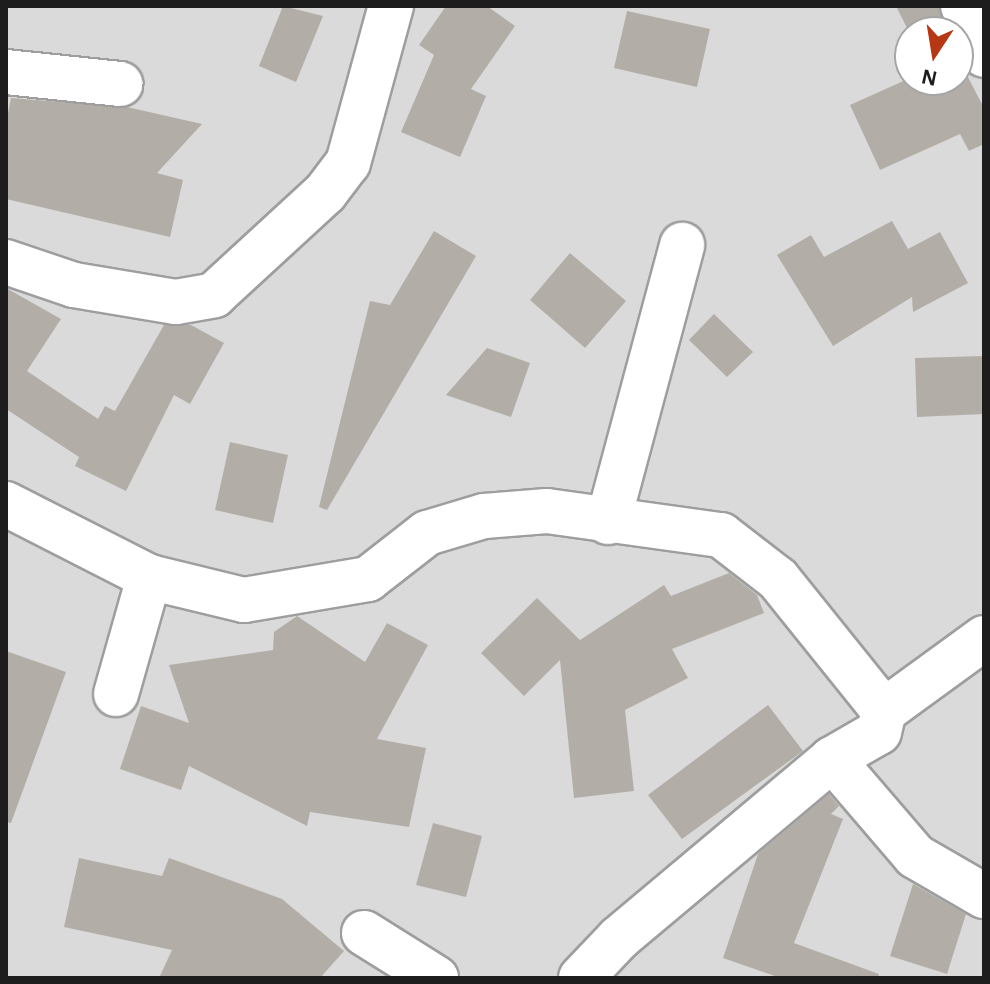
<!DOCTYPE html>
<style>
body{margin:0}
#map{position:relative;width:990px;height:984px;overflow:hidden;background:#edece4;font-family:"Alegreya Sans",sans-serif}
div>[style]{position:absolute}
.residential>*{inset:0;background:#dbdada}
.building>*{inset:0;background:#b2aea7}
.roads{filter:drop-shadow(2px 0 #9e9e9e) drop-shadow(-2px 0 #9e9e9e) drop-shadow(0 2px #9e9e9e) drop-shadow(0 -2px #9e9e9e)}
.minor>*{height:44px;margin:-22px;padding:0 22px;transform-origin:22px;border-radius:22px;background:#fff}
span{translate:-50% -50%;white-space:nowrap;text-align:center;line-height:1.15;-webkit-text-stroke:7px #fff;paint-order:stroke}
.frame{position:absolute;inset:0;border:8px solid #1d1d1d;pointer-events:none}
.north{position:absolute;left:894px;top:16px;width:80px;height:80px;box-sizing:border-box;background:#fff;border:2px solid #a5a5a5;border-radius:50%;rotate:192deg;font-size:22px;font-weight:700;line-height:32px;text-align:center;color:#1d1d1d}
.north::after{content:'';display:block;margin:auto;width:28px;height:36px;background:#b53714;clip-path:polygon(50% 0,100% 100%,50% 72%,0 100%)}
</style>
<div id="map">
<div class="residential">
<div style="clip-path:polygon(evenodd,6px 6px,984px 6px,984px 978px,6px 978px,6px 6px,910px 32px,958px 32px,958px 80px,910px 80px,910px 32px)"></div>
</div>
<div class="building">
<div style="clip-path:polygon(283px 6px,323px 16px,296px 82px,259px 66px)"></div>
<div style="clip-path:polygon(446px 6px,487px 6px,515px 26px,471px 89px,486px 96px,460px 157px,401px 132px,434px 55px,419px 45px)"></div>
<div style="clip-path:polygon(896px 6px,938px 6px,947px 32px,910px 34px)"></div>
<div style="clip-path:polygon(627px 11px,710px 29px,697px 87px,614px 68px)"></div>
<div style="clip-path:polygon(958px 58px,984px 108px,984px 144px,969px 151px,960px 134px,880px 170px,850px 105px,910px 78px,958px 80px)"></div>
<div style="clip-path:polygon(11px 98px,127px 107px,202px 124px,157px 173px,183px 180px,170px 237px,6px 199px,6px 123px)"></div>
<div style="clip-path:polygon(892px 221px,908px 249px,940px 232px,968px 283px,913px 312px,912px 297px,833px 346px,777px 255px,811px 235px,824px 257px)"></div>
<div style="clip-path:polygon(434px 231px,476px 256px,327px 510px,319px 507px,370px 301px,390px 305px)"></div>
<div style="clip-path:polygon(570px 253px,626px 301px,585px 348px,530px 300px)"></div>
<div style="clip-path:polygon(6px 288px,61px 319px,27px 371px,98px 419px,105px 406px,115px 411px,164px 325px,191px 325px,224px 343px,190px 404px,174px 395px,126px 491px,75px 466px,79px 457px,6px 409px)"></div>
<div style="clip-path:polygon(714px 314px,753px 352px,727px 377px,689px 340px)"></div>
<div style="clip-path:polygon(487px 348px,530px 363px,511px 417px,446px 395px)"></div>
<div style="clip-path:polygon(984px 356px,984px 414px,917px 417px,915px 358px)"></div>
<div style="clip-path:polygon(230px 442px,288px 455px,273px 523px,215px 510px)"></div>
<div style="clip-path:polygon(729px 573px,757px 595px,764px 613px,672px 649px,688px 678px,625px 710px,634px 791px,574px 798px,560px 660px,524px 696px,481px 653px,537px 598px,580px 640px,664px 585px,671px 596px)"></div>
<div style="clip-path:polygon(297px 616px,365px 662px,387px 623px,428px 645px,377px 739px,426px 748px,409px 827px,310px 812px,307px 826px,189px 766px,181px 790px,120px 769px,141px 706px,189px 723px,169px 665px,273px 650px,274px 632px)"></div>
<div style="clip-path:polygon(6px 651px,66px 672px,11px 823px,6px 822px)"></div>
<div style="clip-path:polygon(768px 705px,803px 751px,682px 839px,648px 795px)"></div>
<div style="clip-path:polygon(829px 794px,839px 806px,831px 814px,843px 819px,794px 943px,879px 974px,878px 978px,781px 978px,723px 958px,758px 854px)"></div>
<div style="clip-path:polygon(433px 823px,482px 836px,466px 897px,416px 885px)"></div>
<div style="clip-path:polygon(79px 858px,162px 876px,169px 858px,282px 899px,344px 951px,320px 978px,159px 978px,172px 950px,64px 927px)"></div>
<div style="clip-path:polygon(913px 884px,966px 914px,947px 974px,890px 956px)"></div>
</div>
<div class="roads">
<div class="minor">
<div style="left:963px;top:6px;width:53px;rotate:66.8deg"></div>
<div style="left:6px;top:72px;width:115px;rotate:6deg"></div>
<div style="left:6px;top:262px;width:72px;rotate:18.7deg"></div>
<div style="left:74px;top:285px;width:103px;rotate:9.5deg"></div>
<div style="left:176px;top:302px;width:39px;rotate:-10deg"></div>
<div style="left:214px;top:295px;width:151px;rotate:-42.6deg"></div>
<div style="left:325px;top:193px;width:38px;rotate:-53deg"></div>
<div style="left:348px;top:163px;width:163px;rotate:-74.7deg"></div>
<div style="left:6px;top:504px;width:161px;rotate:27deg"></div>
<div style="left:149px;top:577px;width:98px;rotate:13.6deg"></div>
<div style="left:244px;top:600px;width:126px;rotate:-9.6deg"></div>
<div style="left:368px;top:579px;width:75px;rotate:-37.9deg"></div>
<div style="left:427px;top:533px;width:59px;rotate:-16.6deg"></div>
<div style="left:484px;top:516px;width:63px;rotate:-4.5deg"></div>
<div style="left:547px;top:511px;width:176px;rotate:7.9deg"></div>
<div style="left:721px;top:535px;width:72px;rotate:37.7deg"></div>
<div style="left:778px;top:579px;width:169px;rotate:51.2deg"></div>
<div style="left:608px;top:522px;width:287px;rotate:-75deg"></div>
<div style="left:116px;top:694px;width:122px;rotate:-74.2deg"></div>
<div style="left:832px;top:759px;width:128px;rotate:49.4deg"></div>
<div style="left:915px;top:856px;width:80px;rotate:30.1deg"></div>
<div style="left:364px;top:933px;width:85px;rotate:32deg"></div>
<div style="left:581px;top:978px;width:55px;rotate:-46.5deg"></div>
<div style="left:619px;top:938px;width:278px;rotate:-40deg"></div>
<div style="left:832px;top:759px;width:54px;rotate:-29.9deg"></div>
<div style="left:879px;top:732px;width:22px;rotate:-77deg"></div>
<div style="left:884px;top:711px;width:124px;rotate:-36.1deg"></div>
</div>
</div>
<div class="frame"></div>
<div class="north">N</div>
</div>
